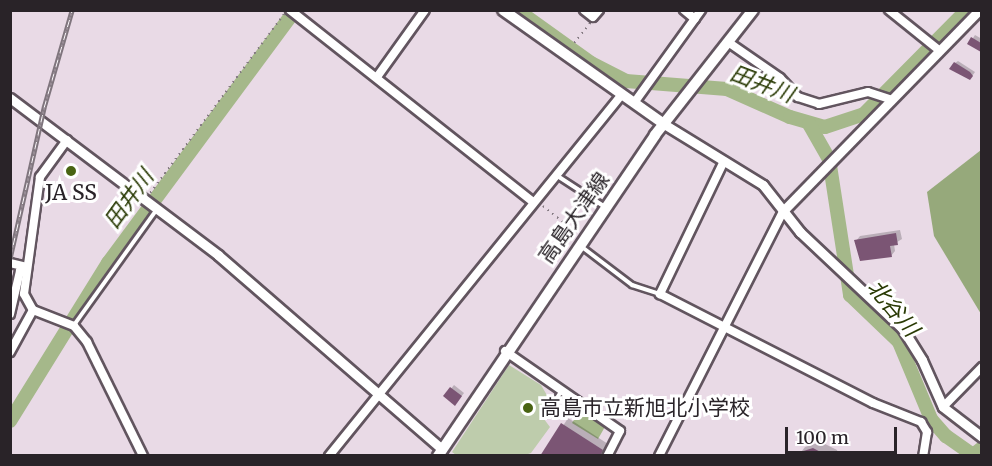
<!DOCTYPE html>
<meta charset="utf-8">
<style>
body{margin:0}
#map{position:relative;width:992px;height:466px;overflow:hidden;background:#e9dae6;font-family:Merriweather,"Noto Sans JP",serif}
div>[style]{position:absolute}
.green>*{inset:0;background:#beccac}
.forest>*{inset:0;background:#96a97b}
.water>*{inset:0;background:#a5b88a}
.shadow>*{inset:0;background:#0003}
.river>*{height:14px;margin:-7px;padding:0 7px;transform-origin:7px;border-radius:7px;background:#a5b88a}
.building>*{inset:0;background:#7b5574}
.path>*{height:1.5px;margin-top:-0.75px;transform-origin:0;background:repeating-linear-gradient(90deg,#837981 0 1.5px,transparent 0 6px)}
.roads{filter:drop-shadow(2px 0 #62555f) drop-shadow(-2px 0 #62555f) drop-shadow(0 2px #62555f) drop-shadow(0 -2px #62555f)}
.service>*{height:4px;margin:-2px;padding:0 2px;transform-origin:2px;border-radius:2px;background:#fff}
.minor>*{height:8px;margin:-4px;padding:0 4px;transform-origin:4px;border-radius:4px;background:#fff}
.tertiary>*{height:9px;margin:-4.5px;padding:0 4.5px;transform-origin:4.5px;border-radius:4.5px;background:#fff}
.secondary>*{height:10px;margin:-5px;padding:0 5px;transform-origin:5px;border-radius:5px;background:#fff}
.rail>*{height:4.5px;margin-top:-2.25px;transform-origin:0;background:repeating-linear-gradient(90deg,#fff 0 7px,#7f757d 0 14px);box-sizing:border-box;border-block:2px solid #7f757d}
.dots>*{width:16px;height:16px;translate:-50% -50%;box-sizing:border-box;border:3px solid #fff;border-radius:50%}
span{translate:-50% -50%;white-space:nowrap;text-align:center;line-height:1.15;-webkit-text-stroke:6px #fff;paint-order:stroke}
.poi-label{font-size:21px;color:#292328}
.left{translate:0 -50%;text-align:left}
.street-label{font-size:21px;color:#292328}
.water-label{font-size:22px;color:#293a04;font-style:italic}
.frame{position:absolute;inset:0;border:12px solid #292328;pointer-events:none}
.scale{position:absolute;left:785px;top:427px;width:112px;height:27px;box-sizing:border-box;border:3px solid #292328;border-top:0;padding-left:8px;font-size:18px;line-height:21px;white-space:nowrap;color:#292328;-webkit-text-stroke:4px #fff;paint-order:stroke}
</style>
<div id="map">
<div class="green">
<div style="clip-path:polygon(509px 365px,541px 385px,548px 397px,541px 415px,550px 427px,531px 453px,525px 455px,456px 455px,452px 452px)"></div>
</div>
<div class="forest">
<div style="clip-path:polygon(981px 150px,981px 314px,934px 236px,927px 192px)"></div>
</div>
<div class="water">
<div style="clip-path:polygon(581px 409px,606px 425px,598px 439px,572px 423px)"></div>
</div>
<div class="shadow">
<div style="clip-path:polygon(975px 35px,982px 39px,980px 50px,973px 38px)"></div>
<div style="clip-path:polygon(958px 61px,975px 72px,970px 79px,955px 63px)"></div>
<div style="clip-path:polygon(900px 230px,902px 239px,894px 244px,895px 251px,891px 256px,856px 241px,860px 236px)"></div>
<div style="clip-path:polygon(454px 385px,464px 393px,458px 401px,445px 396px)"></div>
<div style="clip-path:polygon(568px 418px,608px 444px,601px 456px,544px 456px)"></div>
<div style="clip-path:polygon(821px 442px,837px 450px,839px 456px,798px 456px,805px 447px)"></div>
</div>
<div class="river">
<div style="left:517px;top:10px;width:91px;rotate:35.6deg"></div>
<div style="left:591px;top:63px;width:39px;rotate:27deg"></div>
<div style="left:626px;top:81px;width:101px;rotate:4.5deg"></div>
<div style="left:727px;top:89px;width:69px;rotate:24deg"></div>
<div style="left:790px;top:117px;width:36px;rotate:16deg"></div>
<div style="left:825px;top:127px;width:41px;rotate:-18.4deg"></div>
<div style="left:864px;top:114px;width:146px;rotate:-45.3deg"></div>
<div style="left:809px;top:124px;width:40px;rotate:60.3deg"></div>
<div style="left:829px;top:159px;width:138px;rotate:81.2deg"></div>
<div style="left:850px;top:295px;width:68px;rotate:43.8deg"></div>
<div style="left:899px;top:342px;width:83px;rotate:67.4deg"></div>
<div style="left:931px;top:419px;width:23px;rotate:49deg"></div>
<div style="left:946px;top:436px;width:33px;rotate:35deg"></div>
<div style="left:973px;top:455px;width:11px;rotate:-38deg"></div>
<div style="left:10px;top:421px;width:186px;rotate:-58.2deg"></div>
<div style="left:108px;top:263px;width:315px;rotate:-53.5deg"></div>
</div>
<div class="building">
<div style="clip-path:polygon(971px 37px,981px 43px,981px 52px,967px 44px)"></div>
<div style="clip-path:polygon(954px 62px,970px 72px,973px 76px,970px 80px,949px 69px)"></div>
<div style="clip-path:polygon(896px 233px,898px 245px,890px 246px,892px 257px,860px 261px,854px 240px)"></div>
<div style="clip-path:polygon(450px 387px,462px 396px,455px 406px,443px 396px)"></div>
<div style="clip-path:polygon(561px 423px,603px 450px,600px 456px,540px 456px)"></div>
<div style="clip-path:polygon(813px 448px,828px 456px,794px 456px,794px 454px)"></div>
</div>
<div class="path">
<div style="left:574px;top:43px;width:26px;rotate:-51deg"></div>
<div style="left:150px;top:193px;width:224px;rotate:-53.2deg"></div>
<div style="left:543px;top:206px;width:43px;rotate:38.5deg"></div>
</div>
<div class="roads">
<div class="service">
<div style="left:556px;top:175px;width:59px;rotate:33.1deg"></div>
<div style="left:582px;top:247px;width:63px;rotate:37.2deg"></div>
<div style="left:632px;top:285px;width:28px;rotate:18deg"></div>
<div style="left:74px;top:325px;width:143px;rotate:-54.4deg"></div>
<div style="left:553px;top:404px;width:17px;rotate:-57deg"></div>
</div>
<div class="minor">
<div style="left:290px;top:10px;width:310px;rotate:38.3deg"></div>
<div style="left:584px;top:10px;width:11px;rotate:38deg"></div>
<div style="left:593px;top:17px;width:9px;rotate:-49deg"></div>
<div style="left:684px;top:10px;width:14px;rotate:39deg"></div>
<div style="left:889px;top:10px;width:64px;rotate:38.7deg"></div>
<div style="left:728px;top:42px;width:63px;rotate:34.7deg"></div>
<div style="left:780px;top:78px;width:26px;rotate:47deg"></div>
<div style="left:798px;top:97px;width:22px;rotate:18deg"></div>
<div style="left:819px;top:104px;width:50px;rotate:-13.8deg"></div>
<div style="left:868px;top:92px;width:25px;rotate:18deg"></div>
<div style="left:377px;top:77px;width:82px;rotate:-54.4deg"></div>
<div style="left:634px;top:103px;width:115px;rotate:-54.2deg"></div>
<div style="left:67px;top:140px;width:46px;rotate:126.1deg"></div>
<div style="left:40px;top:177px;width:118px;rotate:97.8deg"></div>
<div style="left:24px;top:294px;width:18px;rotate:61deg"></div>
<div style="left:33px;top:310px;width:44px;rotate:21.3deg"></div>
<div style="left:74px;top:326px;width:21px;rotate:51deg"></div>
<div style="left:87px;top:342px;width:127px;rotate:63.8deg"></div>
<div style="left:724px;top:161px;width:148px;rotate:115.7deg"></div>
<div style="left:660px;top:294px;width:239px;rotate:27.1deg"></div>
<div style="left:873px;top:403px;width:52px;rotate:21.6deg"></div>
<div style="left:921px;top:422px;width:12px;rotate:59deg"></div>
<div style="left:927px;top:432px;width:24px;rotate:99deg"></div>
<div style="left:10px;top:263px;width:17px;rotate:13deg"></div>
<div style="left:10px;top:314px;width:44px;rotate:-76.9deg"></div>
<div style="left:20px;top:271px;width:8px;rotate:-30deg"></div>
<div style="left:505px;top:351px;width:140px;rotate:34.8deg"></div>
<div style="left:620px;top:431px;width:28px;rotate:117deg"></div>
<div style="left:10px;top:352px;width:48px;rotate:-61.3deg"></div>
<div style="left:943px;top:407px;width:56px;rotate:-45.7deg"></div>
<div style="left:329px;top:456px;width:464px;rotate:-51deg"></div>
<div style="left:659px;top:456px;width:276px;rotate:-63.1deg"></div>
</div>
<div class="tertiary">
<div style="left:10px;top:98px;width:261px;rotate:37deg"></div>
<div style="left:218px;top:255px;width:296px;rotate:40.9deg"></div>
<div style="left:664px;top:124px;width:116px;rotate:31.6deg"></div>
<div style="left:763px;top:185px;width:60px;rotate:51.8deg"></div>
<div style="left:800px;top:232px;width:140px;rotate:43.3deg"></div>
<div style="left:902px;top:328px;width:38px;rotate:58deg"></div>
<div style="left:922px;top:360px;width:51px;rotate:65.9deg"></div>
<div style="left:943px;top:407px;width:49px;rotate:37.6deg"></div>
<div style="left:784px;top:210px;width:279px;rotate:-45.7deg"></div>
</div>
<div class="secondary">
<div style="left:503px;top:10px;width:197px;rotate:35.3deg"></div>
<div style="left:438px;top:456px;width:387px;rotate:-55.9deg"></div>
<div style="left:655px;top:135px;width:159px;rotate:-51.9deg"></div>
</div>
</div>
<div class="rail">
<div style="left:10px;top:258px;width:155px;rotate:-77.3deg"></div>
<div style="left:44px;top:107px;width:101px;rotate:-73.9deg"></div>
</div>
<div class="dots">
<div style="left:71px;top:171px;background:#496312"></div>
<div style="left:528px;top:408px;background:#496312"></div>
</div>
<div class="poi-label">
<span style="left:71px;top:193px">JA SS</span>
<span class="left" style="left:540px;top:408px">高島市立新旭北小学校</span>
</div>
<div class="street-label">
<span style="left:574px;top:218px;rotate:-55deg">高島大津線</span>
</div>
<div class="water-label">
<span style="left:762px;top:84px;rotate:21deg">田井川</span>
<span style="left:129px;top:199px;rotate:-54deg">田井川</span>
<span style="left:893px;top:308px;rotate:50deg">北谷川</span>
</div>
<div class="frame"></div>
<div class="scale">100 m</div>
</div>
